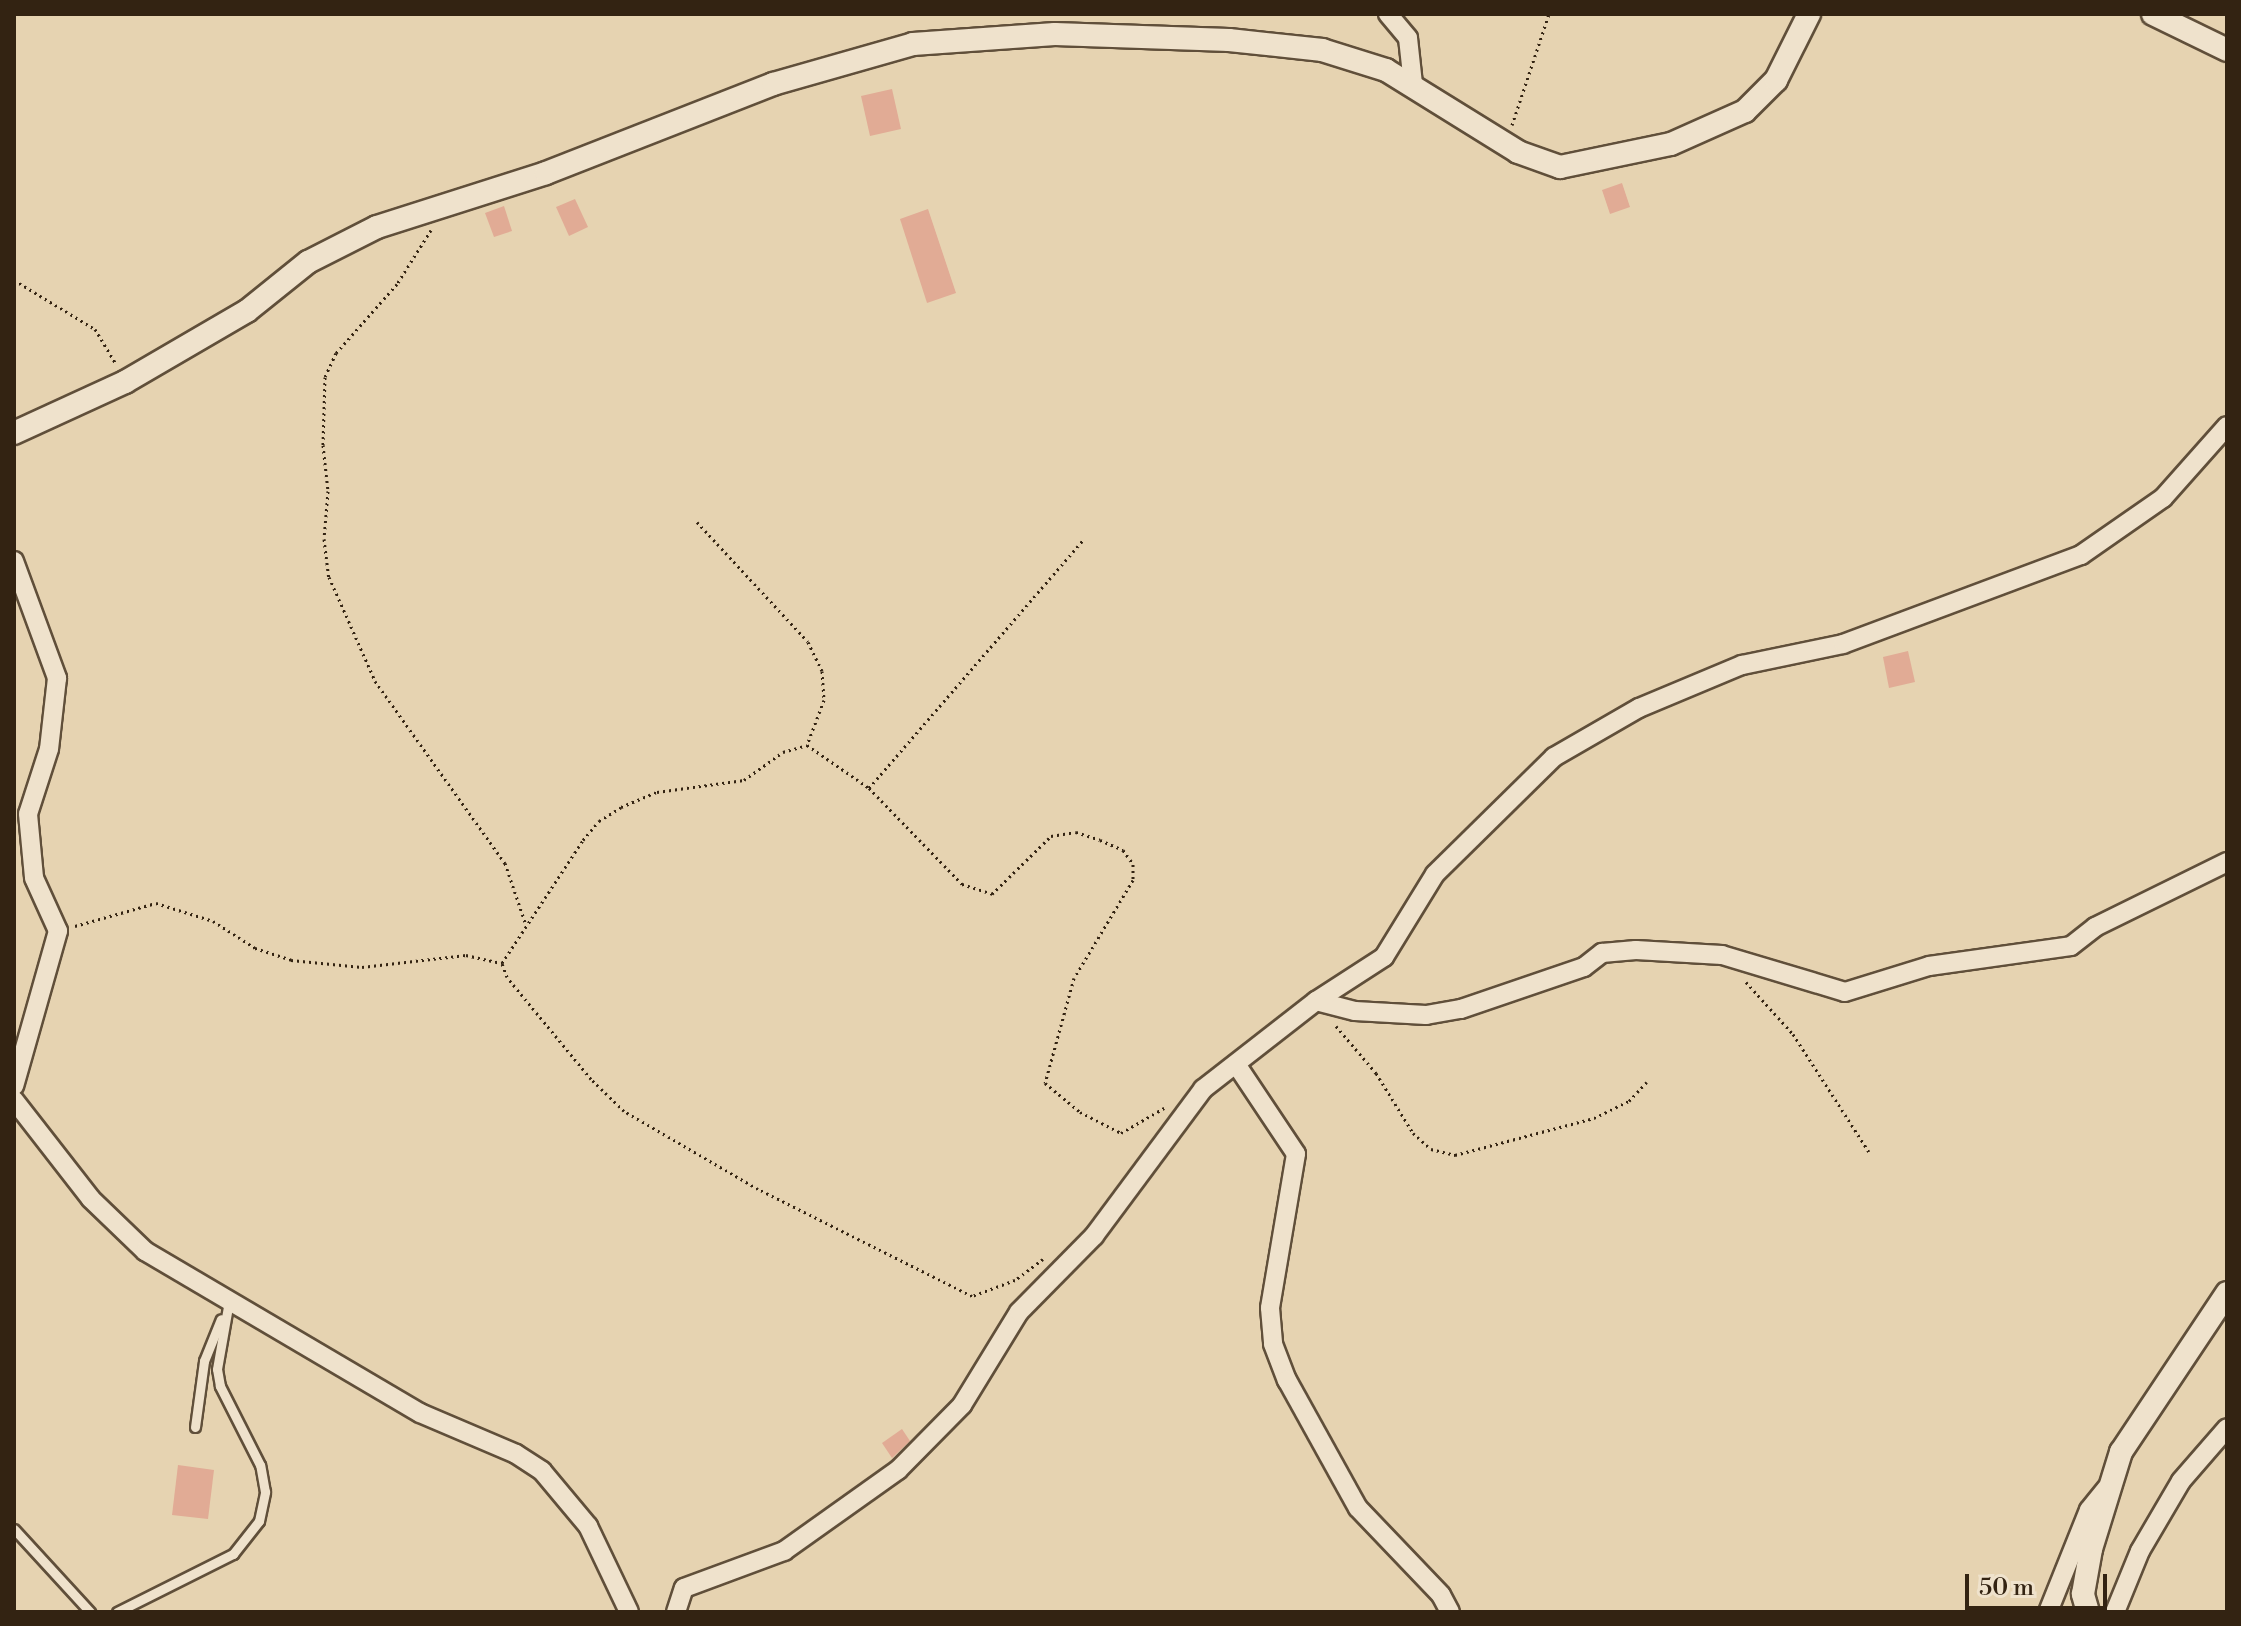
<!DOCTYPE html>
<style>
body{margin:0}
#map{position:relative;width:2241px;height:1626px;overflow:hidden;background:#e6d3b1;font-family:"Libre Bodoni",serif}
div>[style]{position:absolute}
.building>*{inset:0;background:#e1ab95}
.path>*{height:3px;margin-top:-1.5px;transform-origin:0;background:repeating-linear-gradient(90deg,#332312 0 2px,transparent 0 6px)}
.roads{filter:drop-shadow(2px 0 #604f3a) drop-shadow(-2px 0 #604f3a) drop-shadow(0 2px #604f3a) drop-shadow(0 -2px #604f3a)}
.service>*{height:9px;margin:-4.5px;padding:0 4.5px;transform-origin:4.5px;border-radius:4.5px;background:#efe2cc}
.minor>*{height:18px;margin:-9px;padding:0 9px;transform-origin:9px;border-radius:9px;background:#efe2cc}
.tertiary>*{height:22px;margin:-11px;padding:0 11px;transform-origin:11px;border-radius:11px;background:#efe2cc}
span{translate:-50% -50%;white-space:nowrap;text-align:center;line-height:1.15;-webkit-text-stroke:7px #efe2cc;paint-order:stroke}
.frame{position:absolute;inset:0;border:16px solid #332312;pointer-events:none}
.scale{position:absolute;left:1965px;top:1574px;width:142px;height:36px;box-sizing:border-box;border:4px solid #332312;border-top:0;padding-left:10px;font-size:24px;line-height:28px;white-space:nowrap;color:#332312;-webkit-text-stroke:6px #efe2cc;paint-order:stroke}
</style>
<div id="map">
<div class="building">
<div style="clip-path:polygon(892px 89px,901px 129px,870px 136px,861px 96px)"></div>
<div style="clip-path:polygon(1622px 183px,1630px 207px,1610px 214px,1602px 190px)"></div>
<div style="clip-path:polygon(575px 199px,588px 227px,569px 236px,556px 207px)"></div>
<div style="clip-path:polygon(504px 206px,512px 231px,494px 237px,485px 213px)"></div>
<div style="clip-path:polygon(928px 209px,956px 293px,927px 303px,900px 219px)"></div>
<div style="clip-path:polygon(1908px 651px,1915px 682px,1889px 688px,1883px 657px)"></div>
<div style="clip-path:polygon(902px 1429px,910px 1441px,892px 1458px,882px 1443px)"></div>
<div style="clip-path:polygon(178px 1465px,214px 1470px,208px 1519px,172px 1515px)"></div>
</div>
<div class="path">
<div style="left:1512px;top:125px;width:117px;rotate:-71.6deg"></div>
<div style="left:431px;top:230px;width:64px;rotate:122.2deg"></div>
<div style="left:397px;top:284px;width:92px;rotate:131.5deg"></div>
<div style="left:336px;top:353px;width:26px;rotate:115deg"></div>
<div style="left:325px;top:377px;width:68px;rotate:91.7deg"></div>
<div style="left:323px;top:445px;width:46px;rotate:83.8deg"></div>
<div style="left:328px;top:491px;width:48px;rotate:94.8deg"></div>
<div style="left:324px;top:539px;width:38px;rotate:83deg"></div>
<div style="left:329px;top:577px;width:114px;rotate:66.1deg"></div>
<div style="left:375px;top:681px;width:224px;rotate:54.5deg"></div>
<div style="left:505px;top:863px;width:62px;rotate:71.3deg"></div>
<div style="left:14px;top:280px;width:95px;rotate:31.2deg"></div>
<div style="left:95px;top:329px;width:41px;rotate:59deg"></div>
<div style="left:697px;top:522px;width:163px;rotate:47.2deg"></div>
<div style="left:808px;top:642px;width:32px;rotate:64deg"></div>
<div style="left:822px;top:671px;width:29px;rotate:86deg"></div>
<div style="left:824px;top:700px;width:48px;rotate:110.7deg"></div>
<div style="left:869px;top:788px;width:329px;rotate:-49.2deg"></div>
<div style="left:75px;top:926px;width:84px;rotate:-15.9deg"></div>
<div style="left:156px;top:903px;width:60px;rotate:17.5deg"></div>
<div style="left:213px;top:921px;width:50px;rotate:32.7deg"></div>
<div style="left:255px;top:948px;width:38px;rotate:18deg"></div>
<div style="left:291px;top:960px;width:71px;rotate:5.6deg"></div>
<div style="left:362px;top:967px;width:105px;rotate:-6.6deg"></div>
<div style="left:466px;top:955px;width:37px;rotate:13deg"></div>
<div style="left:1746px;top:982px;width:70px;rotate:47.9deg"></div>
<div style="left:1793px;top:1034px;width:140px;rotate:57.2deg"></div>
<div style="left:1336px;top:1026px;width:62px;rotate:49.6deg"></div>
<div style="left:1376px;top:1073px;width:70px;rotate:58.3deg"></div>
<div style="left:1413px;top:1133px;width:24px;rotate:42deg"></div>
<div style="left:1431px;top:1149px;width:25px;rotate:14deg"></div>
<div style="left:1455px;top:1155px;width:144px;rotate:-14.9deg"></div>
<div style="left:1594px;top:1118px;width:39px;rotate:-26deg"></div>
<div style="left:1629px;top:1101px;width:26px;rotate:-47deg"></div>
<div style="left:1043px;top:1259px;width:35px;rotate:143deg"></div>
<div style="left:1015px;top:1280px;width:46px;rotate:159.6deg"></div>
<div style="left:972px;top:1296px;width:239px;rotate:-153.4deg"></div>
<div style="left:758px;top:1189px;width:155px;rotate:-149.8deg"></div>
<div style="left:624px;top:1111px;width:46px;rotate:-135.9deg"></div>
<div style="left:591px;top:1079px;width:132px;rotate:-129.5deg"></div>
<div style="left:507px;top:977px;width:15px;rotate:-110deg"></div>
<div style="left:502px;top:963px;width:147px;rotate:-56.6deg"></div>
<div style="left:583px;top:840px;width:25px;rotate:-50deg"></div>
<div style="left:599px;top:821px;width:26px;rotate:-32deg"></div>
<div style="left:621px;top:807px;width:39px;rotate:-23deg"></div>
<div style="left:657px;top:792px;width:88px;rotate:-7.9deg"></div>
<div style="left:744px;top:780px;width:48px;rotate:-35.7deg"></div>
<div style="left:783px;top:752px;width:25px;rotate:-16deg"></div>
<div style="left:807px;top:745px;width:75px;rotate:34.7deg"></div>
<div style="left:869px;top:788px;width:134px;rotate:45.9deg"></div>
<div style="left:962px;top:884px;width:32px;rotate:18deg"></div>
<div style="left:992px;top:894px;width:83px;rotate:-44.5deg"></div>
<div style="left:1051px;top:836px;width:25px;rotate:-9deg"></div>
<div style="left:1076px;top:832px;width:25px;rotate:18deg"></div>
<div style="left:1100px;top:840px;width:25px;rotate:23deg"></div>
<div style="left:1123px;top:850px;width:17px;rotate:54deg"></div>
<div style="left:1133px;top:864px;width:16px;rotate:90deg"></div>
<div style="left:1133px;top:880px;width:114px;rotate:121deg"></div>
<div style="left:1074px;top:978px;width:109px;rotate:105.4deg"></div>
<div style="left:1045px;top:1083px;width:45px;rotate:39.6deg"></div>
<div style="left:1080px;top:1112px;width:46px;rotate:27.1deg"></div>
<div style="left:1121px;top:1133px;width:50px;rotate:-30.2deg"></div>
</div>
<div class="roads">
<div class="service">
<div style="left:195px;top:1427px;width:67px;rotate:-82.2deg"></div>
<div style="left:204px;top:1361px;width:45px;rotate:-68deg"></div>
<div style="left:14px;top:1529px;width:113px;rotate:47.5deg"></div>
<div style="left:117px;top:1612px;width:130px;rotate:-26.6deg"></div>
<div style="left:233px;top:1554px;width:42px;rotate:-51.8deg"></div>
<div style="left:259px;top:1521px;width:30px;rotate:-78deg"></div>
<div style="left:265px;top:1492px;width:27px;rotate:-100deg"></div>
<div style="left:260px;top:1465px;width:89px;rotate:-116.9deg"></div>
<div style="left:220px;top:1386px;width:17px;rotate:-100deg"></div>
<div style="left:217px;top:1369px;width:69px;rotate:-80deg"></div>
</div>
<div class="minor">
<div style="left:1388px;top:14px;width:31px;rotate:50deg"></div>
<div style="left:1408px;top:38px;width:46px;rotate:83.8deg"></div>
<div style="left:14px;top:561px;width:125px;rotate:69.8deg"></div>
<div style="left:57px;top:678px;width:71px;rotate:96.4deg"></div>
<div style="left:49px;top:749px;width:68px;rotate:107.9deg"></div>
<div style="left:28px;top:814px;width:64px;rotate:84.6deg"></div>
<div style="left:34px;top:878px;width:58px;rotate:65.6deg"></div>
<div style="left:58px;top:931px;width:161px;rotate:105.8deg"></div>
<div style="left:1316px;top:1001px;width:40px;rotate:14.4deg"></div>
<div style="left:1355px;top:1011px;width:71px;rotate:3.2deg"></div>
<div style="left:1426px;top:1015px;width:36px;rotate:-10deg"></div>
<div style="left:1461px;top:1009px;width:130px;rotate:-18.9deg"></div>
<div style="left:1584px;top:967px;width:23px;rotate:-38deg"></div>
<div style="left:1602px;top:953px;width:34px;rotate:-5deg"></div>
<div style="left:1636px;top:950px;width:86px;rotate:3.3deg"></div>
<div style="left:1722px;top:955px;width:128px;rotate:16.7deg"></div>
<div style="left:1845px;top:992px;width:88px;rotate:-17.2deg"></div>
<div style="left:1929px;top:966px;width:143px;rotate:-8deg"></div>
<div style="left:2071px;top:946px;width:31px;rotate:-38deg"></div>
<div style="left:2095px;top:927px;width:147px;rotate:-26.2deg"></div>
<div style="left:1236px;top:1064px;width:108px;rotate:56.3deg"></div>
<div style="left:1296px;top:1154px;width:156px;rotate:99.6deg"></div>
<div style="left:1270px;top:1308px;width:36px;rotate:85deg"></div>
<div style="left:1273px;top:1344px;width:39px;rotate:69deg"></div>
<div style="left:1287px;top:1380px;width:146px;rotate:61deg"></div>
<div style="left:1358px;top:1508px;width:120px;rotate:46.3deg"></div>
<div style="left:1441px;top:1595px;width:19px;rotate:62deg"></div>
<div style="left:14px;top:1100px;width:125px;rotate:52.1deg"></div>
<div style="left:91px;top:1199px;width:75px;rotate:43.9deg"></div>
<div style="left:145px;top:1251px;width:319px;rotate:30.5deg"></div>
<div style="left:420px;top:1413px;width:104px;rotate:23.1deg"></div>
<div style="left:516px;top:1454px;width:31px;rotate:33deg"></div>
<div style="left:542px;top:1471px;width:72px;rotate:50.1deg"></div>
<div style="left:588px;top:1526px;width:95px;rotate:64.5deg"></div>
<div style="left:676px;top:1612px;width:25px;rotate:-72deg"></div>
<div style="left:684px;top:1588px;width:107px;rotate:-20.3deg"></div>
<div style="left:784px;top:1551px;width:140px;rotate:-35.4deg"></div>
<div style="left:898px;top:1470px;width:91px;rotate:-45.4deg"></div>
<div style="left:962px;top:1405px;width:109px;rotate:-58.5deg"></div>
<div style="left:1019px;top:1312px;width:107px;rotate:-45.4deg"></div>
<div style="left:1094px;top:1236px;width:183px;rotate:-53.4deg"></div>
<div style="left:1203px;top:1089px;width:143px;rotate:-37.9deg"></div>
<div style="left:1316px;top:1001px;width:81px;rotate:-32.9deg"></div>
<div style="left:1384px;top:957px;width:97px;rotate:-58.4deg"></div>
<div style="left:1435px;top:874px;width:167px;rotate:-44.5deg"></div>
<div style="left:1554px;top:757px;width:98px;rotate:-30deg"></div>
<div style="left:1639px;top:708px;width:112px;rotate:-22.7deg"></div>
<div style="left:1742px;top:665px;width:103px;rotate:-11.7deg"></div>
<div style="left:1843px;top:644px;width:254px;rotate:-20.5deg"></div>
<div style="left:2081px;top:555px;width:100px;rotate:-34.8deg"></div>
<div style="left:2163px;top:498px;width:96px;rotate:-48.4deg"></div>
<div style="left:2048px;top:1612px;width:110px;rotate:-68.1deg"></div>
<div style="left:2089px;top:1510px;width:28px;rotate:-51deg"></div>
<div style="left:2115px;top:1612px;width:66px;rotate:-67.7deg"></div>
<div style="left:2140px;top:1551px;width:81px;rotate:-59.6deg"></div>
<div style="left:2181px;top:1481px;width:70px;rotate:-49deg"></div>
</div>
<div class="tertiary">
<div style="left:2153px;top:14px;width:82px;rotate:25.9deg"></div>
<div style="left:14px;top:433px;width:122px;rotate:-24.7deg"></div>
<div style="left:125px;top:382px;width:141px;rotate:-30.2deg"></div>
<div style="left:247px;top:311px;width:78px;rotate:-38.8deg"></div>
<div style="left:308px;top:262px;width:77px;rotate:-26.9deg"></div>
<div style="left:377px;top:227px;width:177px;rotate:-17.7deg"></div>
<div style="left:546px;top:173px;width:244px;rotate:-21.4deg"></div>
<div style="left:773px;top:84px;width:146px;rotate:-15.9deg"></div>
<div style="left:913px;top:44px;width:142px;rotate:-4deg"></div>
<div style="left:1055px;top:34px;width:174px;rotate:2deg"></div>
<div style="left:1229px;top:40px;width:94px;rotate:6.1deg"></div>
<div style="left:1322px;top:50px;width:67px;rotate:17.4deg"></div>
<div style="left:1386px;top:70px;width:155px;rotate:31.8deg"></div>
<div style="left:1518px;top:152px;width:45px;rotate:19.7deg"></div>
<div style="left:1560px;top:167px;width:113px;rotate:-11.7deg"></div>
<div style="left:1671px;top:144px;width:81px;rotate:-24deg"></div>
<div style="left:1745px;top:111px;width:44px;rotate:-45deg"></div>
<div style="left:1776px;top:80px;width:74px;rotate:-63.4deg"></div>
<div style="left:2088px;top:1612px;width:19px;rotate:-106deg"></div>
<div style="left:2083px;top:1594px;width:46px;rotate:-79.9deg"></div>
<div style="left:2091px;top:1549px;width:102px;rotate:-72.8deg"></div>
<div style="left:2121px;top:1452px;width:191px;rotate:-56.3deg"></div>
</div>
</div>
<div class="frame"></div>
<div class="scale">50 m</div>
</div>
